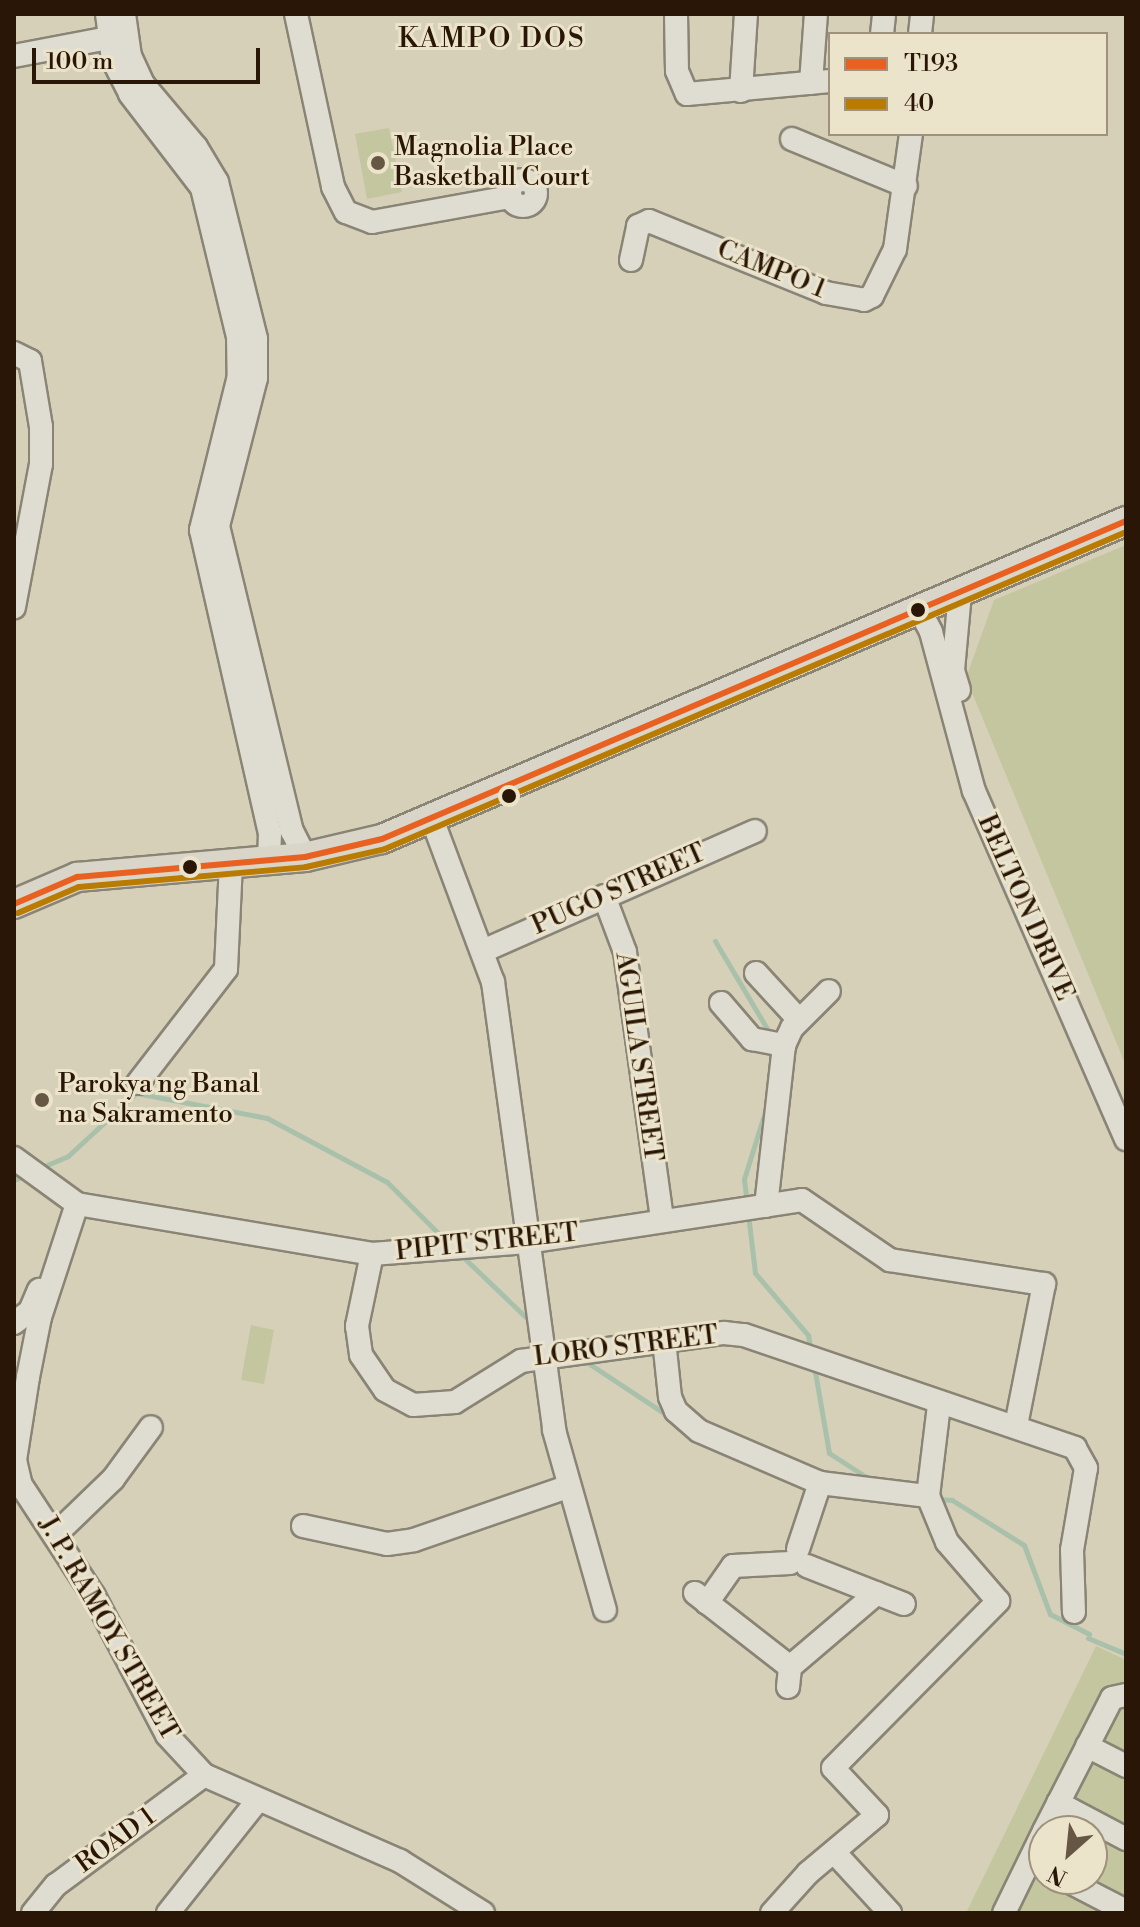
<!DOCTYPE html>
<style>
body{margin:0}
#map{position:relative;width:1140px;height:1927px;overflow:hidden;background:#d6d0b9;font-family:"Libre Bodoni",serif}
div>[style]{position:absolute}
.green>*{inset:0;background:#c3c69f}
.stream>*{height:5px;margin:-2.5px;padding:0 2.5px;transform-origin:2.5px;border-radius:2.5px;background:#a9c1ab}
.roads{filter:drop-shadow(2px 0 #8a8475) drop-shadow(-2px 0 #8a8475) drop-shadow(0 2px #8a8475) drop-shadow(0 -2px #8a8475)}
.minor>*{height:22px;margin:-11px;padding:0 11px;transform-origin:11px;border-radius:11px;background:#dfdcd1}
.minor>.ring{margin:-11px;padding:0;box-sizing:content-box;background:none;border:22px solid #dfdcd1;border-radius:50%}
.major>*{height:28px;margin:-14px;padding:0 14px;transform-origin:14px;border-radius:14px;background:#d9d6c9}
.bus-1>*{height:6px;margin:-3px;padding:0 3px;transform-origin:3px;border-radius:3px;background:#e86121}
.bus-2>*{height:6px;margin:-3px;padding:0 3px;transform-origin:3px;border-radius:3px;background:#ba7b02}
.dots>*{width:22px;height:22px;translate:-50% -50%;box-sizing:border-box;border:4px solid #ece4ca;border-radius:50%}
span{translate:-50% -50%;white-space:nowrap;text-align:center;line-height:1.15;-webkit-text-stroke:6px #ece4ca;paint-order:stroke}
.poi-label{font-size:26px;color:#2a1606}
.left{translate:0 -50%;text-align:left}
.street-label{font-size:26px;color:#2a1606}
.neighbourhood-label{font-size:28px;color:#2a1606;letter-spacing:2px}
.frame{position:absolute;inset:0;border:16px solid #2a1606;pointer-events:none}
.legend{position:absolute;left:828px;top:32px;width:280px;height:104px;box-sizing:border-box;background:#ece4ca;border:2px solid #9e927c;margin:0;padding:10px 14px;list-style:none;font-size:24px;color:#2a1606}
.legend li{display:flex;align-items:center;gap:16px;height:40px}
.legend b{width:40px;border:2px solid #9e927c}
.north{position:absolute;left:1028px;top:1815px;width:80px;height:80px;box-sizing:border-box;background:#ece4ca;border:2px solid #9e927c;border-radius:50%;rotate:207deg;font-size:22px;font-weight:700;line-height:32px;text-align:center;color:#2a1606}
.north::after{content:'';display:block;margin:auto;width:28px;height:36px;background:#665745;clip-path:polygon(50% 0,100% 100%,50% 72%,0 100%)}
.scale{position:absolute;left:32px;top:48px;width:228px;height:36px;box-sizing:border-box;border:4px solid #2a1606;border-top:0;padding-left:10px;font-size:24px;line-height:28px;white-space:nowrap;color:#2a1606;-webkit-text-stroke:6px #ece4ca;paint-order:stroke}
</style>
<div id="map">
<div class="green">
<div style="clip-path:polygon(389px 128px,402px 192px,367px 199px,355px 134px)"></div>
<div style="clip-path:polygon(1126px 545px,1126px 1066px,966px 678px,994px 600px)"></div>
<div style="clip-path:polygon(251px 1325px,274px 1330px,264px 1384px,241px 1380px)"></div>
<div style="clip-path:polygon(evenodd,1096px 1646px,1126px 1660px,1126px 1913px,966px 1913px,1096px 1646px,1044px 1831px,1092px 1831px,1092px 1879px,1044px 1879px,1044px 1831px)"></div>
</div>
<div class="stream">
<div style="left:715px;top:941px;width:112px;rotate:59.3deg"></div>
<div style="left:40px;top:1168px;width:30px;rotate:-23deg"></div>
<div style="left:68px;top:1156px;width:93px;rotate:-42.8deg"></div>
<div style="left:136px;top:1093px;width:133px;rotate:10.8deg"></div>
<div style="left:267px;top:1118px;width:136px;rotate:28.1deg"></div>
<div style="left:387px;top:1182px;width:82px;rotate:45deg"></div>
<div style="left:14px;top:1180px;width:15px;rotate:-23deg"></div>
<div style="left:747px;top:1204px;width:25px;rotate:-97deg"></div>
<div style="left:744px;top:1179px;width:81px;rotate:-72.7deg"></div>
<div style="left:748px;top:1214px;width:59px;rotate:83.2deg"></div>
<div style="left:755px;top:1273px;width:82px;rotate:49.5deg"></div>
<div style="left:808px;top:1335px;width:17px;rotate:80deg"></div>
<div style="left:461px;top:1255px;width:98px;rotate:43.8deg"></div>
<div style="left:582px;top:1359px;width:105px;rotate:33.4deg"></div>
<div style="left:814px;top:1366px;width:88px;rotate:80.2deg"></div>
<div style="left:829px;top:1453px;width:50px;rotate:32.7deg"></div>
<div style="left:935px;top:1499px;width:17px;rotate:3deg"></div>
<div style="left:952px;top:1500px;width:85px;rotate:32deg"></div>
<div style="left:1024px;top:1545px;width:74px;rotate:69.4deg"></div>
<div style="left:1050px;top:1614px;width:44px;rotate:27.1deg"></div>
<div style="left:1088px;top:1638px;width:41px;rotate:22.8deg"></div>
</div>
<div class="roads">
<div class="minor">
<div style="left:107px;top:14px;width:46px;rotate:82.6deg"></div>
<div style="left:113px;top:60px;width:38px;rotate:63deg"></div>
<div style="left:130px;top:94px;width:118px;rotate:52.5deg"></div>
<div style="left:202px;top:188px;width:153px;rotate:76.4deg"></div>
<div style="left:238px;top:337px;width:39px;rotate:89deg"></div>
<div style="left:239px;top:376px;width:159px;rotate:103.9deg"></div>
<div style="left:201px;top:530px;width:311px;rotate:77.2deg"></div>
<div style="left:270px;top:833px;width:27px;rotate:92deg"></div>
<div style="left:124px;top:14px;width:42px;rotate:81.9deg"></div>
<div style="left:130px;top:56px;width:31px;rotate:65deg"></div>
<div style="left:143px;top:84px;width:82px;rotate:49.9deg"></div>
<div style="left:196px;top:147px;width:41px;rotate:59deg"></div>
<div style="left:217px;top:182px;width:162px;rotate:76deg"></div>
<div style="left:256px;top:339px;width:39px;rotate:90deg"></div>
<div style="left:256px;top:378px;width:153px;rotate:104.4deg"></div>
<div style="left:218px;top:526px;width:314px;rotate:76.4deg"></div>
<div style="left:292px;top:831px;width:29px;rotate:63deg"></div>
<div style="left:296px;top:14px;width:177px;rotate:77.9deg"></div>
<div style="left:333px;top:187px;width:28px;rotate:63deg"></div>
<div style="left:346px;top:212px;width:28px;rotate:21deg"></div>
<div style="left:372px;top:222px;width:140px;rotate:-10.3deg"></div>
<div style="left:676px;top:14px;width:57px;rotate:89deg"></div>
<div style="left:677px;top:71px;width:25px;rotate:67deg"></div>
<div style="left:687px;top:94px;width:144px;rotate:-5.2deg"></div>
<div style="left:882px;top:34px;width:20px;rotate:-84deg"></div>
<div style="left:920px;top:34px;width:20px;rotate:-84deg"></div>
<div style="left:14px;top:56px;width:96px;rotate:-10.8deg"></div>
<div style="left:811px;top:83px;width:69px;rotate:-85.9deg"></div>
<div style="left:741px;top:91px;width:77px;rotate:-86.3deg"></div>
<div style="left:792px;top:139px;width:123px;rotate:22.4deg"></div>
<div class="ring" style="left:510px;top:180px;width:4px;height:4px"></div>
<div style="left:631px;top:260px;width:35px;rotate:-78deg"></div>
<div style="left:638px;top:226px;width:12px;rotate:-24deg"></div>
<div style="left:649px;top:221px;width:191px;rotate:22.1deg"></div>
<div style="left:826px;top:293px;width:39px;rotate:10deg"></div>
<div style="left:864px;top:300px;width:9px;rotate:-27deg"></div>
<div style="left:872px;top:296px;width:52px;rotate:-63.9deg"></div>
<div style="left:895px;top:249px;width:116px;rotate:-82.1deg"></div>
<div style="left:14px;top:353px;width:18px;rotate:27deg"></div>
<div style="left:30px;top:361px;width:67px;rotate:80.5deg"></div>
<div style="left:41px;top:427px;width:37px;rotate:90deg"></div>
<div style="left:41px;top:464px;width:146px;rotate:100.7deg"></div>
<div style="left:919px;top:609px;width:26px;rotate:62deg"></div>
<div style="left:931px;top:632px;width:165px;rotate:74.9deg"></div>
<div style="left:974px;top:791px;width:380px;rotate:66.4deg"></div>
<div style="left:959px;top:690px;width:21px;rotate:-107deg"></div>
<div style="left:953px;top:670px;width:77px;rotate:-84.8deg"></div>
<div style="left:432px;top:819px;width:174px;rotate:69.5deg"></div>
<div style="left:493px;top:982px;width:452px;rotate:82.2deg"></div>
<div style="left:554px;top:1430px;width:187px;rotate:74.2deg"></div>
<div style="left:604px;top:896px;width:60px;rotate:69.4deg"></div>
<div style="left:625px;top:952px;width:271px;rotate:82.1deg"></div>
<div style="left:483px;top:951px;width:297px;rotate:-23.8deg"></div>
<div style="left:756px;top:973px;width:64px;rotate:47.5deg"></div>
<div style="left:721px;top:1003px;width:48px;rotate:49.3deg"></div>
<div style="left:752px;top:1039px;width:33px;rotate:11deg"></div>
<div style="left:138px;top:1083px;width:144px;rotate:-52.3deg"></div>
<div style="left:226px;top:969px;width:107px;rotate:-87.3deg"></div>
<div style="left:14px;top:1158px;width:78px;rotate:36.1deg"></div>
<div style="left:77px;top:1204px;width:299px;rotate:9.6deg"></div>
<div style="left:372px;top:1254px;width:156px;rotate:-4.4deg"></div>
<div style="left:528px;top:1242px;width:277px;rotate:-8.7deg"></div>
<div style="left:802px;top:1200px;width:107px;rotate:34.3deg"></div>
<div style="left:890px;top:1260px;width:156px;rotate:8.9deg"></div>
<div style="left:1044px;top:1284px;width:145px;rotate:101.2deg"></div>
<div style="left:77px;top:1204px;width:119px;rotate:108.1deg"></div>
<div style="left:40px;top:1317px;width:61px;rotate:101.3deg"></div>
<div style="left:28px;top:1377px;width:84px;rotate:98.9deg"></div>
<div style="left:15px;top:1460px;width:26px;rotate:77deg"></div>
<div style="left:21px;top:1485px;width:133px;rotate:56.7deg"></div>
<div style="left:94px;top:1596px;width:157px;rotate:62.3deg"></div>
<div style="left:167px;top:1735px;width:54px;rotate:47.2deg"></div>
<div style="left:204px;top:1775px;width:214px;rotate:23.7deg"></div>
<div style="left:400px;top:1861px;width:98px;rotate:32.1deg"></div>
<div style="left:766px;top:1206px;width:162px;rotate:-83.6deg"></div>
<div style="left:784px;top:1045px;width:19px;rotate:-65deg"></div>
<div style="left:792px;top:1028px;width:52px;rotate:-45deg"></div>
<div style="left:372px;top:1254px;width:74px;rotate:101.8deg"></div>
<div style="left:357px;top:1326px;width:29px;rotate:82deg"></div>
<div style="left:361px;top:1355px;width:42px;rotate:55.6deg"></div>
<div style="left:385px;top:1390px;width:32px;rotate:28deg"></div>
<div style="left:413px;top:1405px;width:42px;rotate:-4.1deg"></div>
<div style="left:455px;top:1402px;width:78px;rotate:-31.8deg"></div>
<div style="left:521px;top:1361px;width:205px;rotate:-7.9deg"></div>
<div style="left:724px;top:1333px;width:20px;rotate:6deg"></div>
<div style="left:744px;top:1335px;width:350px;rotate:18.8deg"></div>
<div style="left:1075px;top:1448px;width:23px;rotate:61deg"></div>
<div style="left:1086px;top:1468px;width:83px;rotate:99.7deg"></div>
<div style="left:1072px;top:1550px;width:62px;rotate:88.2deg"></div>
<div style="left:14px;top:1323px;width:20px;rotate:-37deg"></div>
<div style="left:30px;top:1311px;width:23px;rotate:-67deg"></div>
<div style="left:664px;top:1340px;width:57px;rotate:84deg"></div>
<div style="left:670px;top:1397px;width:15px;rotate:67deg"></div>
<div style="left:676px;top:1411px;width:30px;rotate:41deg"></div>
<div style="left:699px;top:1431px;width:132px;rotate:23.3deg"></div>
<div style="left:820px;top:1483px;width:109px;rotate:6.9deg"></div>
<div style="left:303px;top:1526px;width:86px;rotate:12.1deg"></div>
<div style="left:387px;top:1544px;width:27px;rotate:-8deg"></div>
<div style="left:414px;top:1540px;width:162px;rotate:-19.1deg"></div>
<div style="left:55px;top:1535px;width:81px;rotate:-44deg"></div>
<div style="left:113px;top:1479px;width:64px;rotate:-53.8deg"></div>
<div style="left:798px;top:1549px;width:70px;rotate:-71.6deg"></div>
<div style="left:807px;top:1566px;width:104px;rotate:21.4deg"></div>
<div style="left:695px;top:1593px;width:120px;rotate:37.9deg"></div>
<div style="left:707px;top:1603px;width:45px;rotate:-54.9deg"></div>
<div style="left:733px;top:1566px;width:57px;rotate:-3deg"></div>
<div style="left:788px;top:1687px;width:20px;rotate:-84deg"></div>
<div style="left:790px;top:1667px;width:114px;rotate:-40.4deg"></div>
<div style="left:1087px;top:1746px;width:44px;rotate:27.1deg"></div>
<div style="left:1058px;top:1803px;width:77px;rotate:27.9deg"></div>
<div style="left:1044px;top:1831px;width:149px;rotate:-62.9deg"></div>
<div style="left:1112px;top:1698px;width:14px;rotate:-12deg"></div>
<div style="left:834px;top:1852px;width:83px;rotate:47.4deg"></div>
<div style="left:1064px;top:1879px;width:70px;rotate:27.3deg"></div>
<div style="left:33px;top:1913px;width:36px;rotate:-51deg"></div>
<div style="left:56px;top:1885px;width:184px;rotate:-36.6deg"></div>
<div style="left:168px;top:1913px;width:144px;rotate:-51.5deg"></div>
<div style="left:772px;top:1913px;width:54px;rotate:-48deg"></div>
<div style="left:808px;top:1873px;width:90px;rotate:-40deg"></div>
<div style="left:877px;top:1815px;width:64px;rotate:-133.1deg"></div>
<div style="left:833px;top:1768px;width:235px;rotate:-45.3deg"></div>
<div style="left:998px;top:1601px;width:78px;rotate:-130.8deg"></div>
<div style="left:947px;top:1542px;width:50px;rotate:-112.4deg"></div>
<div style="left:928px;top:1496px;width:92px;rotate:-83.1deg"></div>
<div style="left:1004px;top:1913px;width:91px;rotate:-64deg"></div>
</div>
<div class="major">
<div style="left:14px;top:904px;width:69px;rotate:-23.2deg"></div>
<div style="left:77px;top:877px;width:229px;rotate:-5deg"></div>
<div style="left:305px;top:857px;width:79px;rotate:-13.2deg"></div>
<div style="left:382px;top:839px;width:809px;rotate:-23.14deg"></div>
</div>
</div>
<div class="bus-1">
<div style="left:14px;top:904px;width:69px;rotate:-23.2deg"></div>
<div style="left:77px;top:877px;width:229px;rotate:-5deg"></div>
<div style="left:305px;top:857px;width:79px;rotate:-13.2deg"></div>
<div style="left:382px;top:839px;width:809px;rotate:-23.14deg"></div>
</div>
<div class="bus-2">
<div style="left:18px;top:913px;width:66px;rotate:-23.1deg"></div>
<div style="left:79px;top:887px;width:228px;rotate:-5deg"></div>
<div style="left:306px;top:867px;width:81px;rotate:-12.8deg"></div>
<div style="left:385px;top:849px;width:806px;rotate:-23.16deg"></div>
</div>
<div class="dots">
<div style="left:378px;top:163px;background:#665745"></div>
<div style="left:918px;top:610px;background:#2a1606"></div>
<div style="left:509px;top:796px;background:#2a1606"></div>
<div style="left:190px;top:867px;background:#2a1606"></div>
<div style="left:42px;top:1100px;background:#665745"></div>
</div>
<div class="poi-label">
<span class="left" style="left:394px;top:163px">Magnolia Place<br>Basketball Court</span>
<span class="left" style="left:58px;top:1100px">Parokya ng Banal<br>na Sakramento</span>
</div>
<div class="street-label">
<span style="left:771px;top:270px;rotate:22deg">CAMPO 1</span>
<span style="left:619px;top:890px;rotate:-24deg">PUGO STREET</span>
<span style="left:1025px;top:908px;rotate:66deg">BELTON DRIVE</span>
<span style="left:638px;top:1057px;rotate:82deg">AGUILA STREET</span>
<span style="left:487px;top:1243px;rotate:-6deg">PIPIT STREET</span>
<span style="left:626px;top:1347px;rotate:-7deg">LORO STREET</span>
<span style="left:108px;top:1629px;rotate:60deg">J. P. RAMOY STREET</span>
<span style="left:116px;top:1841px;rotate:-36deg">ROAD 1</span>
</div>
<div class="neighbourhood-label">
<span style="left:492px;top:39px">KAMPO DOS</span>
</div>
<div class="frame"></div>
<ul class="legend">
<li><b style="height:10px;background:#e86121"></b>T193</li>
<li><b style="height:10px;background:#ba7b02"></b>40</li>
</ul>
<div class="north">N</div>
<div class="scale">100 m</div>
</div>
